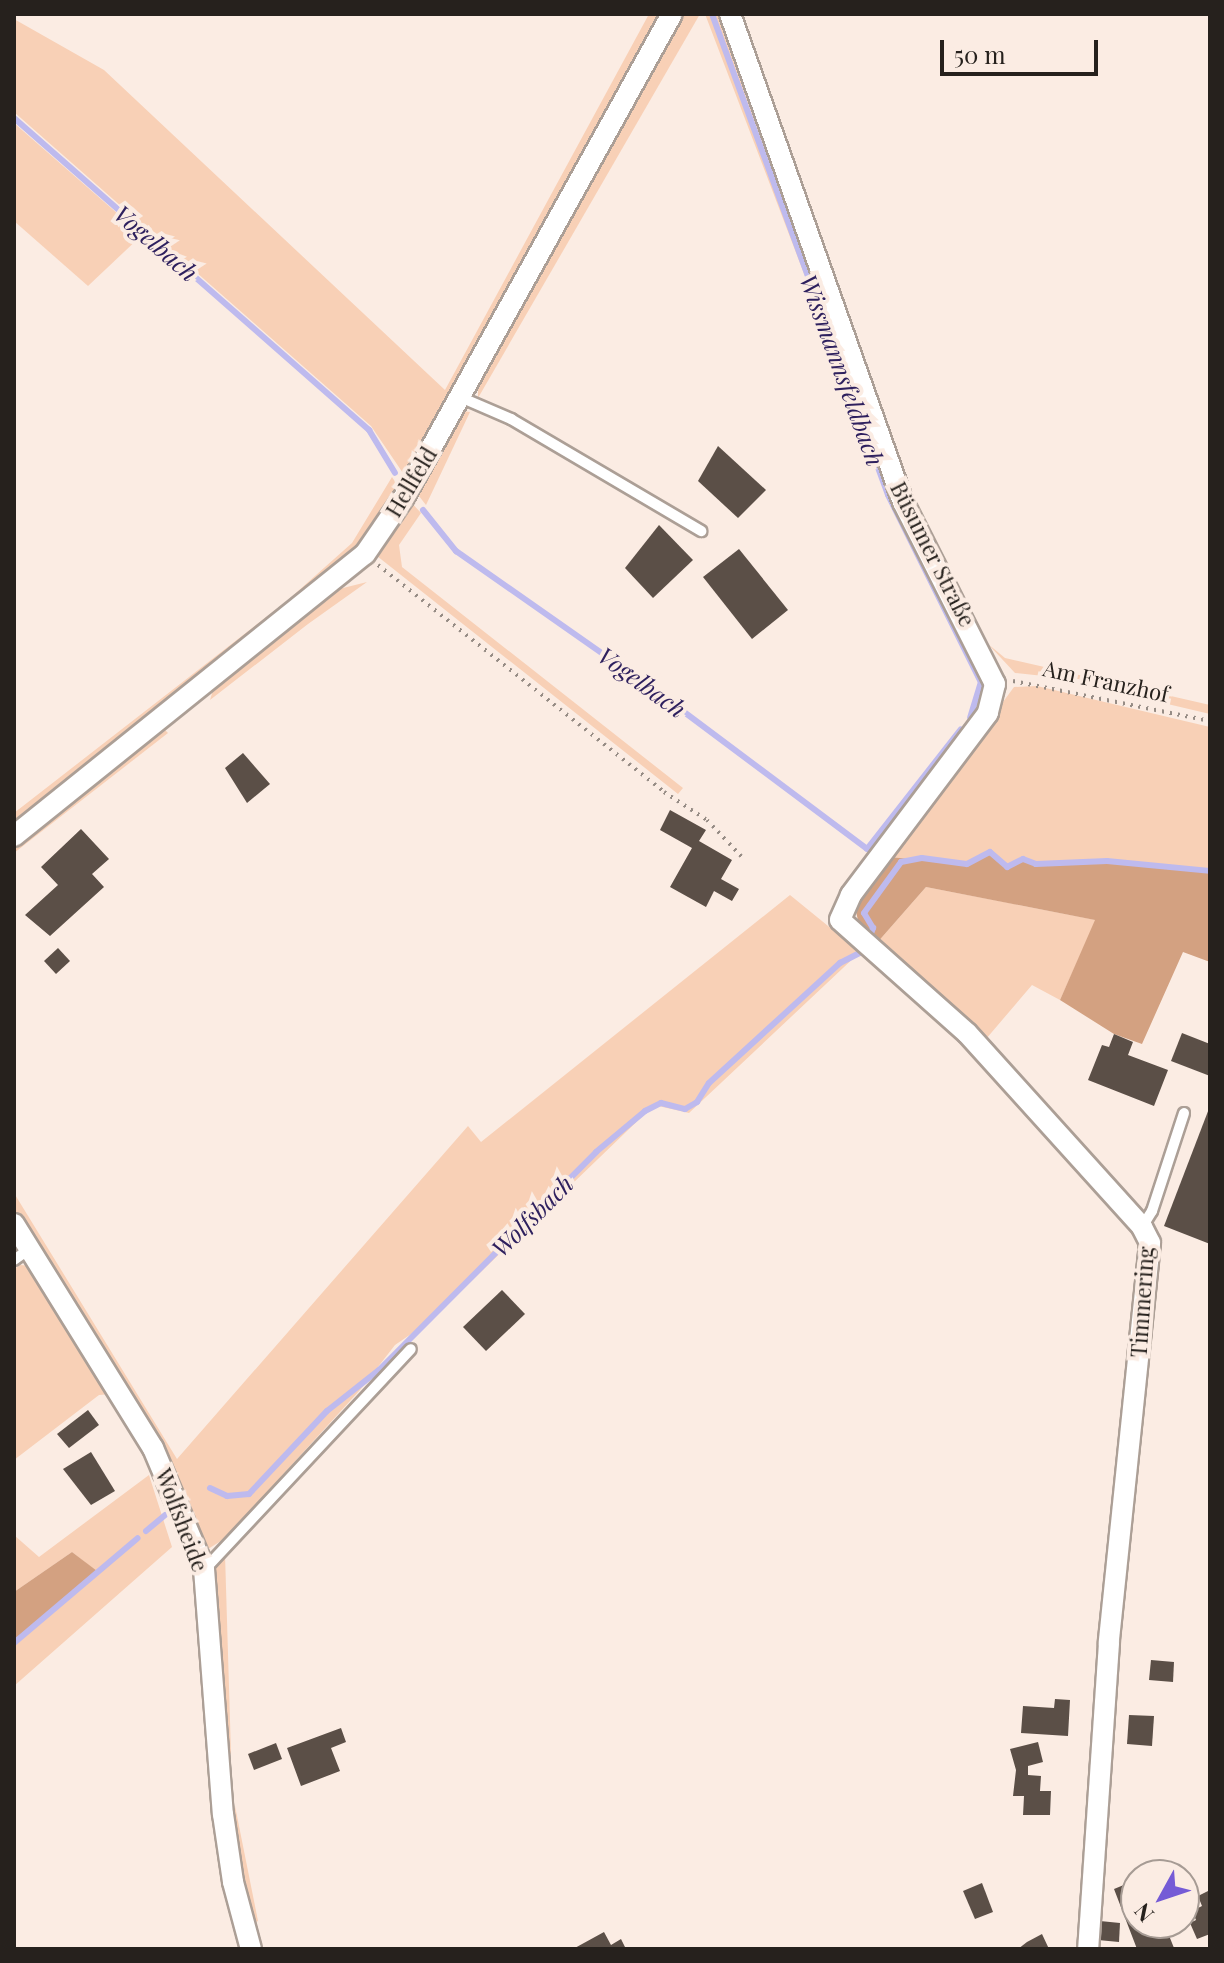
<!DOCTYPE html>
<meta charset="utf-8">
<style>
body{margin:0}
#map{position:relative;width:1224px;height:1963px;overflow:hidden;background:#fbece3;font-family:"Playfair Display",serif}
div>[style]{position:absolute}
.green>*{inset:0;background:#f8d0b6}
.forest>*{inset:0;background:#d3a181}
.stream>*{height:6px;margin:-3px;padding:0 3px;transform-origin:3px;border-radius:3px;background:#bebaee}
.building>*{inset:0;background:#5b4f47}
.path>*{height:4px;margin-top:-2px;transform-origin:0;background:repeating-linear-gradient(90deg,#968c85 0 2px,transparent 0 8px)}
.roads{filter:drop-shadow(2px 0 #ac9f96) drop-shadow(-2px 0 #ac9f96) drop-shadow(0 2px #ac9f96) drop-shadow(0 -2px #ac9f96)}
.lane>*{height:10px;margin:-5px;padding:0 5px;transform-origin:5px;border-radius:5px;background:#fff}
.street>*{height:20px;margin:-10px;padding:0 10px;transform-origin:10px;border-radius:10px;background:#fff}
span{translate:-50% -50%;white-space:nowrap;text-align:center;line-height:1.15;-webkit-text-stroke:8px #fbece3;paint-order:stroke}
.street-label{font-size:22px;color:#26211d}
.water-label{font-size:24px;color:#2e205e;font-style:italic}
.frame{position:absolute;inset:0;border:16px solid #26211d;pointer-events:none}
.north{position:absolute;left:1120px;top:1859px;width:80px;height:80px;box-sizing:border-box;background:#fbece3;border:2px solid #a69b94;border-radius:50%;rotate:230deg;font-size:22px;font-weight:700;line-height:32px;text-align:center;color:#26211d}
.north::after{content:'';display:block;margin:auto;width:28px;height:36px;background:#755bd6;clip-path:polygon(50% 0,100% 100%,50% 72%,0 100%)}
.scale{position:absolute;left:940px;top:40px;width:158px;height:36px;box-sizing:border-box;border:4px solid #26211d;border-top:0;padding-left:10px;font-size:24px;line-height:28px;white-space:nowrap;color:#26211d;-webkit-text-stroke:6px #fbece3;paint-order:stroke}
</style>
<div id="map">
<div class="green">
<div style="clip-path:polygon(649px 14px,662px 14px,407px 479px,371px 426px,14px 112px,14px 19px,104px 70px,445px 390px)"></div>
<div style="clip-path:polygon(680px 14px,700px 14px,478px 398px,478px 381px)"></div>
<div style="clip-path:polygon(705px 14px,721px 14px,886px 496px,811px 292px)"></div>
<div style="clip-path:polygon(14px 123px,142px 235px,88px 286px,14px 221px)"></div>
<div style="clip-path:polygon(463px 411px,470px 412px,426px 505px,415px 491px)"></div>
<div style="clip-path:polygon(392px 477px,400px 489px,346px 561px,14px 825px,14px 813px,288px 600px,352px 543px)"></div>
<div style="clip-path:polygon(410px 501px,421px 513px,399px 545px,402px 567px,683px 788px,678px 794px,377px 556px,379px 545px)"></div>
<div style="clip-path:polygon(367px 582px,308px 624px,210px 700px,214px 687px,339px 589px)"></div>
<div style="clip-path:polygon(988px 644px,1005px 658px,1210px 705px,1210px 714px,1053px 677px,1015px 673px)"></div>
<div style="clip-path:polygon(1037px 686px,1210px 727px,1210px 871px,1107px 861px,1036px 864px,1023px 859px,1007px 867px,984px 854px,967px 864px,889px 857px,1014px 687px)"></div>
<div style="clip-path:polygon(163px 728px,168px 733px,14px 853px,14px 846px)"></div>
<div style="clip-path:polygon(926px 887px,1096px 920px,1060px 1000px,1032px 985px,986px 1039px,876px 944px)"></div>
<div style="clip-path:polygon(790px 895px,860px 952px,689px 1113px,654px 1105px,430px 1321px,395px 1345px,360px 1390px,224px 1539px,208px 1549px,170px 1461px,14px 1209px,14px 1193px,177px 1459px,468px 1126px,481px 1142px)"></div>
<div style="clip-path:polygon(20px 1265px,32px 1266px,111px 1394px,99px 1395px,14px 1460px,14px 1269px)"></div>
<div style="clip-path:polygon(149px 1475px,172px 1547px,14px 1686px,14px 1640px,96px 1571px,72px 1552px,14px 1592px,14px 1535px,39px 1557px)"></div>
<div style="clip-path:polygon(225px 1554px,231px 1754px,224px 1752px,214px 1582px,215px 1568px)"></div>
<div style="clip-path:polygon(235px 1806px,258px 1921px,251px 1925px,236px 1865px)"></div>
</div>
<div class="forest">
<div style="clip-path:polygon(990px 852px,1007px 867px,1023px 859px,1036px 864px,1107px 861px,1210px 871px,1210px 962px,1183px 952px,1142px 1044px,1114px 1034px,1060px 1000px,1095px 920px,926px 887px,876px 944px,860px 929px,854px 903px,889px 857px,967px 864px)"></div>
<div style="clip-path:polygon(72px 1552px,97px 1571px,14px 1640px,14px 1592px)"></div>
</div>
<div class="stream">
<div style="left:712px;top:14px;width:512px;rotate:69.9deg"></div>
<div style="left:888px;top:495px;width:209px;rotate:63.6deg"></div>
<div style="left:981px;top:682px;width:37px;rotate:107deg"></div>
<div style="left:14px;top:118px;width:473px;rotate:41.3deg"></div>
<div style="left:369px;top:430px;width:50px;rotate:58.8deg"></div>
<div style="left:423px;top:510px;width:53px;rotate:51.2deg"></div>
<div style="left:456px;top:551px;width:239px;rotate:35deg"></div>
<div style="left:652px;top:688px;width:269px;rotate:36.8deg"></div>
<div style="left:867px;top:849px;width:152px;rotate:-51.9deg"></div>
<div style="left:870px;top:936px;width:9px;rotate:-69deg"></div>
<div style="left:873px;top:928px;width:17px;rotate:-121deg"></div>
<div style="left:864px;top:913px;width:63px;rotate:-54deg"></div>
<div style="left:901px;top:862px;width:21px;rotate:-11deg"></div>
<div style="left:922px;top:858px;width:45px;rotate:7.6deg"></div>
<div style="left:967px;top:864px;width:26px;rotate:-28deg"></div>
<div style="left:990px;top:852px;width:23px;rotate:41deg"></div>
<div style="left:1007px;top:867px;width:18px;rotate:-27deg"></div>
<div style="left:1023px;top:859px;width:14px;rotate:21deg"></div>
<div style="left:1036px;top:864px;width:71px;rotate:-2.4deg"></div>
<div style="left:1107px;top:861px;width:103px;rotate:5.5deg"></div>
<div style="left:210px;top:1488px;width:19px;rotate:25deg"></div>
<div style="left:227px;top:1496px;width:22px;rotate:-5deg"></div>
<div style="left:249px;top:1494px;width:114px;rotate:-46.8deg"></div>
<div style="left:327px;top:1411px;width:66px;rotate:-38.3deg"></div>
<div style="left:379px;top:1370px;width:308px;rotate:-45.1deg"></div>
<div style="left:596px;top:1152px;width:64px;rotate:-39.9deg"></div>
<div style="left:645px;top:1111px;width:18px;rotate:-27deg"></div>
<div style="left:661px;top:1103px;width:25px;rotate:14deg"></div>
<div style="left:685px;top:1109px;width:14px;rotate:-30deg"></div>
<div style="left:697px;top:1102px;width:22px;rotate:-58deg"></div>
<div style="left:709px;top:1083px;width:178px;rotate:-42.5deg"></div>
<div style="left:840px;top:963px;width:28px;rotate:-27deg"></div>
<div style="left:146px;top:1531px;width:25px;rotate:-40deg"></div>
<div style="left:14px;top:1643px;width:162px;rotate:-40.3deg"></div>
</div>
<div class="building">
<div style="clip-path:polygon(718px 446px,766px 490px,738px 518px,698px 481px)"></div>
<div style="clip-path:polygon(659px 525px,693px 560px,653px 598px,625px 568px)"></div>
<div style="clip-path:polygon(739px 549px,788px 610px,752px 639px,703px 577px)"></div>
<div style="clip-path:polygon(243px 753px,270px 784px,247px 803px,225px 768px)"></div>
<div style="clip-path:polygon(670px 810px,706px 830px,699px 841px,732px 860px,721px 879px,739px 889px,732px 901px,714px 891px,706px 907px,670px 887px,692px 848px,660px 830px)"></div>
<div style="clip-path:polygon(81px 829px,109px 859px,92px 874px,104px 887px,50px 936px,25px 915px,58px 885px,41px 867px)"></div>
<div style="clip-path:polygon(58px 948px,70px 961px,56px 974px,44px 961px)"></div>
<div style="clip-path:polygon(1182px 1033px,1210px 1044px,1210px 1076px,1171px 1061px)"></div>
<div style="clip-path:polygon(1114px 1034px,1133px 1042px,1128px 1055px,1168px 1070px,1154px 1106px,1088px 1080px,1102px 1045px,1109px 1047px)"></div>
<div style="clip-path:polygon(1210px 1106px,1210px 1244px,1164px 1226px)"></div>
<div style="clip-path:polygon(502px 1290px,525px 1314px,486px 1351px,463px 1327px)"></div>
<div style="clip-path:polygon(88px 1410px,99px 1425px,69px 1448px,57px 1434px)"></div>
<div style="clip-path:polygon(91px 1452px,115px 1491px,91px 1505px,63px 1469px)"></div>
<div style="clip-path:polygon(1151px 1660px,1174px 1662px,1173px 1682px,1149px 1680px)"></div>
<div style="clip-path:polygon(1055px 1699px,1070px 1700px,1068px 1736px,1021px 1733px,1023px 1706px,1054px 1708px)"></div>
<div style="clip-path:polygon(1129px 1715px,1154px 1716px,1152px 1746px,1127px 1744px)"></div>
<div style="clip-path:polygon(341px 1728px,346px 1742px,331px 1748px,340px 1771px,301px 1786px,287px 1748px)"></div>
<div style="clip-path:polygon(1038px 1742px,1043px 1762px,1028px 1766px,1028px 1775px,1041px 1776px,1040px 1791px,1051px 1791px,1050px 1815px,1023px 1815px,1024px 1796px,1013px 1796px,1016px 1770px,1010px 1749px)"></div>
<div style="clip-path:polygon(276px 1743px,282px 1759px,254px 1770px,248px 1754px)"></div>
<div style="clip-path:polygon(1168px 1867px,1171px 1875px,1148px 1875px)"></div>
<div style="clip-path:polygon(1136px 1880px,1136px 1923px,1164px 1923px,1174px 1948px,1137px 1949px,1114px 1889px)"></div>
<div style="clip-path:polygon(982px 1883px,993px 1912px,975px 1919px,963px 1891px)"></div>
<div style="clip-path:polygon(1210px 1890px,1210px 1934px,1197px 1939px,1190px 1923px,1196px 1920px,1192px 1911px,1202px 1906px,1198px 1896px)"></div>
<div style="clip-path:polygon(1100px 1921px,1120px 1923px,1119px 1942px,1098px 1940px)"></div>
<div style="clip-path:polygon(604px 1932px,611px 1945px,621px 1939px,626px 1949px,573px 1949px)"></div>
<div style="clip-path:polygon(1042px 1934px,1049px 1949px,1018px 1949px,1027px 1942px)"></div>
</div>
<div class="path">
<div style="left:378px;top:565px;width:365px;rotate:38.4deg"></div>
<div style="left:664px;top:792px;width:51px;rotate:33.1deg"></div>
<div style="left:707px;top:820px;width:50px;rotate:46.6deg"></div>
<div style="left:1013px;top:681px;width:201px;rotate:11.5deg"></div>
</div>
<div class="roads">
<div class="lane">
<div style="left:460px;top:397px;width:56px;rotate:23.3deg"></div>
<div style="left:511px;top:419px;width:221px;rotate:30.5deg"></div>
<div style="left:1142px;top:1227px;width:19px;rotate:-58deg"></div>
<div style="left:1152px;top:1211px;width:103px;rotate:-71.9deg"></div>
<div style="left:14px;top:1260px;width:19px;rotate:-36deg"></div>
<div style="left:205px;top:1569px;width:301px;rotate:-46.9deg"></div>
</div>
<div class="street">
<div style="left:730px;top:14px;width:518px;rotate:70.48deg"></div>
<div style="left:903px;top:502px;width:204px;rotate:63.2deg"></div>
<div style="left:995px;top:684px;width:30px;rotate:104deg"></div>
<div style="left:988px;top:713px;width:228px;rotate:127deg"></div>
<div style="left:851px;top:895px;width:27px;rotate:114deg"></div>
<div style="left:840px;top:920px;width:170px;rotate:41.7deg"></div>
<div style="left:967px;top:1033px;width:261px;rotate:47.9deg"></div>
<div style="left:1142px;top:1227px;width:18px;rotate:63deg"></div>
<div style="left:1150px;top:1243px;width:402px;rotate:95.9deg"></div>
<div style="left:1109px;top:1643px;width:307px;rotate:93.9deg"></div>
<div style="left:14px;top:836px;width:450px;rotate:-38.8deg"></div>
<div style="left:365px;top:554px;width:69px;rotate:-55.6deg"></div>
<div style="left:404px;top:497px;width:552px;rotate:-60.98deg"></div>
<div style="left:14px;top:1224px;width:264px;rotate:58.2deg"></div>
<div style="left:153px;top:1448px;width:131px;rotate:67.1deg"></div>
<div style="left:204px;top:1569px;width:246px;rotate:85.6deg"></div>
<div style="left:223px;top:1814px;width:69px;rotate:81.6deg"></div>
<div style="left:233px;top:1882px;width:69px;rotate:75deg"></div>
</div>
</div>
<div class="street-label">
<span style="left:411px;top:482px;rotate:-59deg">Hellfeld</span>
<span style="left:933px;top:554px;rotate:63deg">Büsumer Straße</span>
<span style="left:1106px;top:681px;rotate:12deg">Am Franzhof</span>
<span style="left:1142px;top:1302px;rotate:-86deg">Timmering</span>
<span style="left:182px;top:1520px;rotate:69deg">Wolfsheide</span>
</div>
<div class="water-label">
<span style="left:156px;top:243px;rotate:41deg">Vogelbach</span>
<span style="left:842px;top:370px;rotate:70deg">Wissmannsfeldbach</span>
<span style="left:642px;top:682px;rotate:36deg">Vogelbach</span>
<span style="left:532px;top:1216px;rotate:-45deg">Wolfsbach</span>
</div>
<div class="frame"></div>
<div class="north">N</div>
<div class="scale">50 m</div>
</div>
